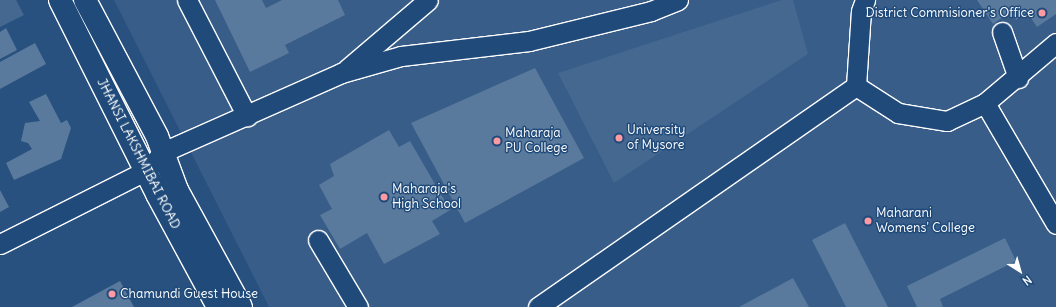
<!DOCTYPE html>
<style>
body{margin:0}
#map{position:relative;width:1056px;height:307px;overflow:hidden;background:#28517f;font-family:Delius,sans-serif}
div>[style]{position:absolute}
.built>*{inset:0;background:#375d88}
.green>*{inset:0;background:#446890}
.building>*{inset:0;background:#5a7a9d}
.roads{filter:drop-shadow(1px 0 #fff) drop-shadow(-1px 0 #fff) drop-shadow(0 1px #fff) drop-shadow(0 -1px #fff)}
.minor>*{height:19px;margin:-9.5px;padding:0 9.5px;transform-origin:9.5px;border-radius:9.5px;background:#1f4a7a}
.major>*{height:22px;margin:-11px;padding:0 11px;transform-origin:11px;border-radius:11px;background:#1f4a7a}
.dots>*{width:11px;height:11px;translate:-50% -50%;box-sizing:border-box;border:2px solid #1f4a7a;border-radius:50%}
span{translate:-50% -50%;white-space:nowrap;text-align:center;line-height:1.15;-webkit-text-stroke:3px #1f4a7a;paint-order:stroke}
.poi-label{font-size:13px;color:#fff}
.right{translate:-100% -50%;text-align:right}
.left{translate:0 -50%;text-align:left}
.street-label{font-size:13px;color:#fff}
.north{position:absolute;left:1000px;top:251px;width:40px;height:40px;-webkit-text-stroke:3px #1f4a7a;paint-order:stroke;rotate:143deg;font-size:11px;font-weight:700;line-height:16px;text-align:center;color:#fff}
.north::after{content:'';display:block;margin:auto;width:14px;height:18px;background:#fff;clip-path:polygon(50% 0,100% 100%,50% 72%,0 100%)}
</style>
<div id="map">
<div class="built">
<div style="clip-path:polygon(114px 0,1056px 0,1056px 307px,269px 307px)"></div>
</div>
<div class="green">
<div style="clip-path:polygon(0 0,16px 0,24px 15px,0 27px)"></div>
<div style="clip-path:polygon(782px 0,793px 0,808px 54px,614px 183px,558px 73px)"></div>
</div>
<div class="building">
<div style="clip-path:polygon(215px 0,262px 0,266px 8px,282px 0,338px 0,345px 15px,285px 45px,289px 53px,250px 72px)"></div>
<div style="clip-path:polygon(977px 0,1056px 0,1056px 14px,1037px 27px,1027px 12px,1016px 20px,1010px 12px,993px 24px)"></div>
<div style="clip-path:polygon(6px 28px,17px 50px,0 59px,0 32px)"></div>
<div style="clip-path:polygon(35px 43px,46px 64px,0 89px,0 62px)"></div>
<div style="clip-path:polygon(535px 68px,584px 158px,465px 223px,411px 123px)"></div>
<div style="clip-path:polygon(46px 94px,61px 123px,67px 120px,71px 128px,61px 159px,14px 180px,6px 163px,32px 149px,28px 143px,21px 141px,25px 123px,40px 121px,29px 102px)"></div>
<div style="clip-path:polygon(389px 130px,399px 147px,410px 141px,450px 210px,432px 221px,440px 234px,384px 264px,367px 233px,340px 249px,320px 215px,332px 209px,319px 185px,334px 176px,330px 164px)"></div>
<div style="clip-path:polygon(0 190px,9px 207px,0 212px)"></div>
<div style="clip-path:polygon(845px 223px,888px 307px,846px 307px,812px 240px)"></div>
<div style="clip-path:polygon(1005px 238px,1016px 261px,940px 299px,943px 307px,917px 307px,907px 286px)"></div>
<div style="clip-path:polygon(793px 278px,809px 307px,739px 307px)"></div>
<div style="clip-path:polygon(120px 281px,134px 307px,72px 307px)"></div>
</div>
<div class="roads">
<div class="minor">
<div style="left:187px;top:0;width:131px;rotate:62.7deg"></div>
<div style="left:1002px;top:32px;width:49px;rotate:70.8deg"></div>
<div style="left:347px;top:69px;width:106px;rotate:-40.4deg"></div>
<div style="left:856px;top:86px;width:50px;rotate:32.7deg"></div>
<div style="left:898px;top:113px;width:50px;rotate:9.3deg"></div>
<div style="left:947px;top:121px;width:42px;rotate:-25.3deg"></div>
<div style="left:985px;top:103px;width:93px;rotate:-40.2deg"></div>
<div style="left:856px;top:86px;width:75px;rotate:-86.2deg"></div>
<div style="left:861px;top:11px;width:12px;rotate:-70deg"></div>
<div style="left:985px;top:103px;width:140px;rotate:59.6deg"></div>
<div style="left:318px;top:240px;width:78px;rotate:59.2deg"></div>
<div style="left:0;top:244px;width:165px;rotate:-26.7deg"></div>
<div style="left:147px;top:170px;width:24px;rotate:-48deg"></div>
<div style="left:163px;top:152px;width:195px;rotate:-23.9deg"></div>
<div style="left:341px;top:73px;width:62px;rotate:-15.8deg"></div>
<div style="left:401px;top:56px;width:129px;rotate:-6.7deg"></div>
<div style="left:529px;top:41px;width:126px;rotate:-13.8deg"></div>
<div style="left:651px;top:11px;width:29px;rotate:-22deg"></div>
<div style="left:538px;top:307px;width:387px;rotate:-34.8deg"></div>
</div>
<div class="major">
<div style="left:60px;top:0;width:217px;rotate:63.4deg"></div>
<div style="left:157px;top:194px;width:128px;rotate:61.6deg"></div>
<div style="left:85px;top:0;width:154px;rotate:62.1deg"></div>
<div style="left:157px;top:136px;width:58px;rotate:69.7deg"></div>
<div style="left:177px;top:190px;width:133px;rotate:61.3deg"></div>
</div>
</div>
<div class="dots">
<div style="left:1042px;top:13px;background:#ff9aa2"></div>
<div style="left:619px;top:138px;background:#ff9aa2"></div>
<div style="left:497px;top:141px;background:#ff9aa2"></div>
<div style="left:384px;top:197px;background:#ff9aa2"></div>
<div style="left:868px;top:221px;background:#ff9aa2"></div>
<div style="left:112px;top:294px;background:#ff9aa2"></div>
</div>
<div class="poi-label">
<span class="right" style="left:1034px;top:13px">District Commisioner's Office</span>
<span class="left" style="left:627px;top:138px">University<br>of Mysore</span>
<span class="left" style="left:505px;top:141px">Maharaja<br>PU College</span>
<span class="left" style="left:392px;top:197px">Maharaja's<br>High School</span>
<span class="left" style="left:876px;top:221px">Maharani<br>Womens' College</span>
<span class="left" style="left:120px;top:294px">Chamundi Guest House</span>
</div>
<div class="street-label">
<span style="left:138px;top:154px;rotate:63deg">JHANSI LAKSHMIBAI ROAD</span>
</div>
<div class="north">N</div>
</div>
